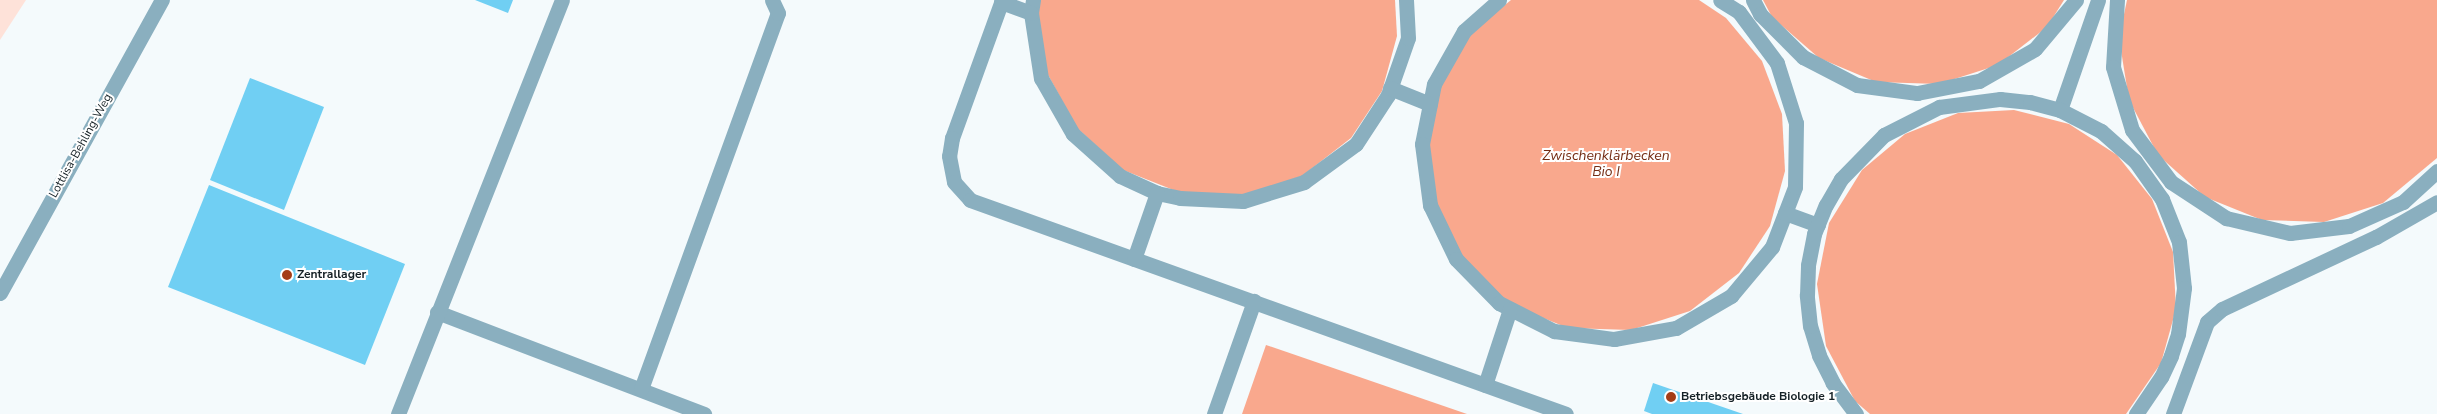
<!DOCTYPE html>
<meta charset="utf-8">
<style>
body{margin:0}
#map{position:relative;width:2437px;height:414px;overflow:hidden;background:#f4fafc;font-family:"Nunito Sans",sans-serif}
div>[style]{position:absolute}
.green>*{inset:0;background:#fee2d9}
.water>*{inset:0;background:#f9a88d}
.building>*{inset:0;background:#70cff3}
.lane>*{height:15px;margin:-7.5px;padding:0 7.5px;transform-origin:7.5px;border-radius:7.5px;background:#8aafbf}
.dots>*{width:14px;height:14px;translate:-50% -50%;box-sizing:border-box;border:2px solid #fff;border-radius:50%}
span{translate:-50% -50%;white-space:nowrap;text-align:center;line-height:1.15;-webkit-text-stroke:4px #fff;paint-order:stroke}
.street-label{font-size:12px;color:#162126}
.poi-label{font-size:12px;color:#162126;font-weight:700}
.left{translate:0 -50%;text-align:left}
.water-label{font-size:14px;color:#742d14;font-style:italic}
</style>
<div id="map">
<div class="green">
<div style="clip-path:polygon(0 0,26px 0,0 40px)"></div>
</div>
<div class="water">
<div style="clip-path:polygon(1040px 0,1395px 0,1397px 36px,1382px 91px,1351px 138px,1302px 176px,1242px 196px,1181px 193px,1123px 170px,1077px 128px,1047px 73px,1038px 12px)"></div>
<div style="clip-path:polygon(1511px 0,1699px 0,1726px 18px,1762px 61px,1782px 114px,1785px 171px,1770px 226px,1739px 273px,1690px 311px,1631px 330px,1568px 328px,1511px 305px,1465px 263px,1435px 208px,1426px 147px,1439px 86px,1471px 33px)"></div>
<div style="clip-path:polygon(1763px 0,2064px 0,2047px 27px,1998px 65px,1939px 84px,1876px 82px,1819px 58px,1772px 17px)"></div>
<div style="clip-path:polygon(2127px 0,2437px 0,2437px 158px,2383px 203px,2324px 222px,2262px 220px,2205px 197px,2158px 155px,2129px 100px,2119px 38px)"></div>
<div style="clip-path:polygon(2014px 110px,2069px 124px,2117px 155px,2152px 199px,2173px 252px,2176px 309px,2161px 363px,2126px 414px,1870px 414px,1855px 401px,1826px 346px,1817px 284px,1829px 223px,1862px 170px,1905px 134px,1958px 113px)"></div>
<div style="clip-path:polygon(1266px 345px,1467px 414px,1242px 414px)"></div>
</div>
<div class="building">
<div style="clip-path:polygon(475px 0,513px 0,508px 13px)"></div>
<div style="clip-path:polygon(250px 78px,324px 107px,284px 210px,210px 180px)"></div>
<div style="clip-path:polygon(209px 185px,405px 264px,365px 365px,168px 287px)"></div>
<div style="clip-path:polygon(1653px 383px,1743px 414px,1652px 414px,1644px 411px)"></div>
</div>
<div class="lane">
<div style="left:1002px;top:0;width:147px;rotate:109.9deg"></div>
<div style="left:952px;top:138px;width:18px;rotate:99deg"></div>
<div style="left:949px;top:156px;width:26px;rotate:79deg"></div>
<div style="left:954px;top:182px;width:24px;rotate:48deg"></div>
<div style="left:970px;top:200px;width:633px;rotate:19.75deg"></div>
<div style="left:1033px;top:0;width:13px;rotate:99deg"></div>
<div style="left:1031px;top:13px;width:66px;rotate:81.3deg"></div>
<div style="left:1041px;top:78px;width:64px;rotate:60.3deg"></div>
<div style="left:1073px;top:134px;width:63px;rotate:41.8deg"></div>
<div style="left:1120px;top:176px;width:41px;rotate:24.7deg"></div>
<div style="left:1157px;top:193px;width:24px;rotate:12deg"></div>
<div style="left:1180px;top:198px;width:63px;rotate:2.7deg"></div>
<div style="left:1243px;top:201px;width:64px;rotate:-17.3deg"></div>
<div style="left:1304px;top:182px;width:64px;rotate:-36.2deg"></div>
<div style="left:1356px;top:144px;width:59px;rotate:-56.9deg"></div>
<div style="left:1388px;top:95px;width:60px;rotate:-70.7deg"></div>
<div style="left:1408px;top:38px;width:38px;rotate:-93deg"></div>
<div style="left:1499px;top:0;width:47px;rotate:138.5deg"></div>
<div style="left:1464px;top:31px;width:61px;rotate:119.5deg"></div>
<div style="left:1434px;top:84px;width:61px;rotate:101.3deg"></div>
<div style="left:1422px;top:144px;width:62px;rotate:82.5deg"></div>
<div style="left:1430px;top:205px;width:60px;rotate:64.3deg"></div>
<div style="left:1456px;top:259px;width:62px;rotate:45.7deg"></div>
<div style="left:1499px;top:303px;width:62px;rotate:27deg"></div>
<div style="left:1554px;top:331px;width:61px;rotate:7.6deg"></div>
<div style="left:1614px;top:339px;width:63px;rotate:-10.1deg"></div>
<div style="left:1676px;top:328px;width:64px;rotate:-30.2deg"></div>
<div style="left:1731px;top:296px;width:64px;rotate:-50.1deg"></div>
<div style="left:1772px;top:247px;width:64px;rotate:-69deg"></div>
<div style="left:1795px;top:187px;width:64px;rotate:-89.1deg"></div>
<div style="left:1796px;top:123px;width:63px;rotate:-107.6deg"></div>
<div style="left:1777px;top:63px;width:64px;rotate:-126.7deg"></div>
<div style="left:1739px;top:12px;width:22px;rotate:-148deg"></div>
<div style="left:1753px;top:0;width:16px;rotate:63deg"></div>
<div style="left:1760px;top:14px;width:61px;rotate:45deg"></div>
<div style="left:1803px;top:57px;width:61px;rotate:27.4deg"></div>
<div style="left:1857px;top:85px;width:61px;rotate:7.6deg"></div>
<div style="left:1917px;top:93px;width:63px;rotate:-11deg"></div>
<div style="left:1979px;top:81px;width:64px;rotate:-29.7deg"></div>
<div style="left:2035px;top:49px;width:64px;rotate:-50.1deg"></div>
<div style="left:2117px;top:0;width:67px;rotate:93.4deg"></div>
<div style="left:2113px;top:67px;width:66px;rotate:73.2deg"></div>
<div style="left:2132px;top:130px;width:65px;rotate:53.1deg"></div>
<div style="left:2171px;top:182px;width:66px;rotate:33.2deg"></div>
<div style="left:2226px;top:218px;width:66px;rotate:13.2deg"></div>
<div style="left:2290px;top:233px;width:59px;rotate:-6.8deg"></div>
<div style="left:2349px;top:226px;width:59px;rotate:-24deg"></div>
<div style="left:2403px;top:202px;width:46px;rotate:-42.4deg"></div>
<div style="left:1001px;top:2px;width:32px;rotate:20deg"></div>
<div style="left:1390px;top:88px;width:43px;rotate:21.8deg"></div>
<div style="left:2060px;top:110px;width:116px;rotate:-70.9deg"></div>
<div style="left:1785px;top:213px;width:35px;rotate:20deg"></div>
<div style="left:1134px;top:259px;width:70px;rotate:-70.8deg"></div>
<div style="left:0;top:293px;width:335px;rotate:-61.1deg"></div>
<div style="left:437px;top:312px;width:286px;rotate:20.9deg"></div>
<div style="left:1485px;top:385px;width:80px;rotate:-71.8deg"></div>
<div style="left:641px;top:389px;width:400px;rotate:-70deg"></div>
<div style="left:778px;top:13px;width:14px;rotate:-115deg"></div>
<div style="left:398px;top:414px;width:445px;rotate:-68.4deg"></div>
<div style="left:1214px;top:414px;width:120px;rotate:-70.5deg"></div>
<div style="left:1856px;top:414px;width:39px;rotate:-127deg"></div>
<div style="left:1833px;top:383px;width:31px;rotate:-117deg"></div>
<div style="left:1819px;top:355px;width:30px;rotate:-107deg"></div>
<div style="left:1810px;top:326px;width:31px;rotate:-96deg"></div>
<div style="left:1807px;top:295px;width:30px;rotate:-88deg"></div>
<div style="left:1808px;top:265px;width:32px;rotate:-79deg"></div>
<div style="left:1814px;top:234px;width:31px;rotate:-68deg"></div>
<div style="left:1826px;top:205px;width:30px;rotate:-60deg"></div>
<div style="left:1841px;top:179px;width:62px;rotate:-45.7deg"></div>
<div style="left:1884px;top:135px;width:62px;rotate:-27deg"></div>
<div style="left:1939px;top:107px;width:62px;rotate:-7.5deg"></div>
<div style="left:2000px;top:99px;width:30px;rotate:6deg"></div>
<div style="left:2030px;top:102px;width:31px;rotate:15deg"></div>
<div style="left:2060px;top:110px;width:46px;rotate:27.1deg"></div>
<div style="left:2101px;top:131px;width:45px;rotate:41.4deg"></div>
<div style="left:2135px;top:161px;width:47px;rotate:54.6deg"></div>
<div style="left:2162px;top:199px;width:46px;rotate:68.4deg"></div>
<div style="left:2179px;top:242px;width:46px;rotate:83.8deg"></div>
<div style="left:2184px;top:288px;width:46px;rotate:97.4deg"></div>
<div style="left:2178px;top:334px;width:23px;rotate:108deg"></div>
<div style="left:2171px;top:356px;width:23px;rotate:115deg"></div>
<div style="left:2161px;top:377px;width:45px;rotate:124deg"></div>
<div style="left:2173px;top:414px;width:98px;rotate:-69.7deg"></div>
<div style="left:2207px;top:322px;width:20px;rotate:-41deg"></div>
<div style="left:2222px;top:309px;width:170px;rotate:-25.1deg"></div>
<div style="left:2376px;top:237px;width:70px;rotate:-29.8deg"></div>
</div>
<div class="dots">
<div style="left:287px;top:275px;background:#a43d17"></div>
<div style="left:1671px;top:397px;background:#a43d17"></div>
</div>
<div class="street-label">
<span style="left:81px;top:146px;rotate:-61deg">Lottlisa-Behling-Weg</span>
</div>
<div class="poi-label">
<span class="left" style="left:297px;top:275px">Zentrallager</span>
<span class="left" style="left:1681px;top:397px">Betriebsgebäude Biologie 1</span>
</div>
<div class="water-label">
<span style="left:1606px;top:164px">Zwischenklärbecken<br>Bio I</span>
</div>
</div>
